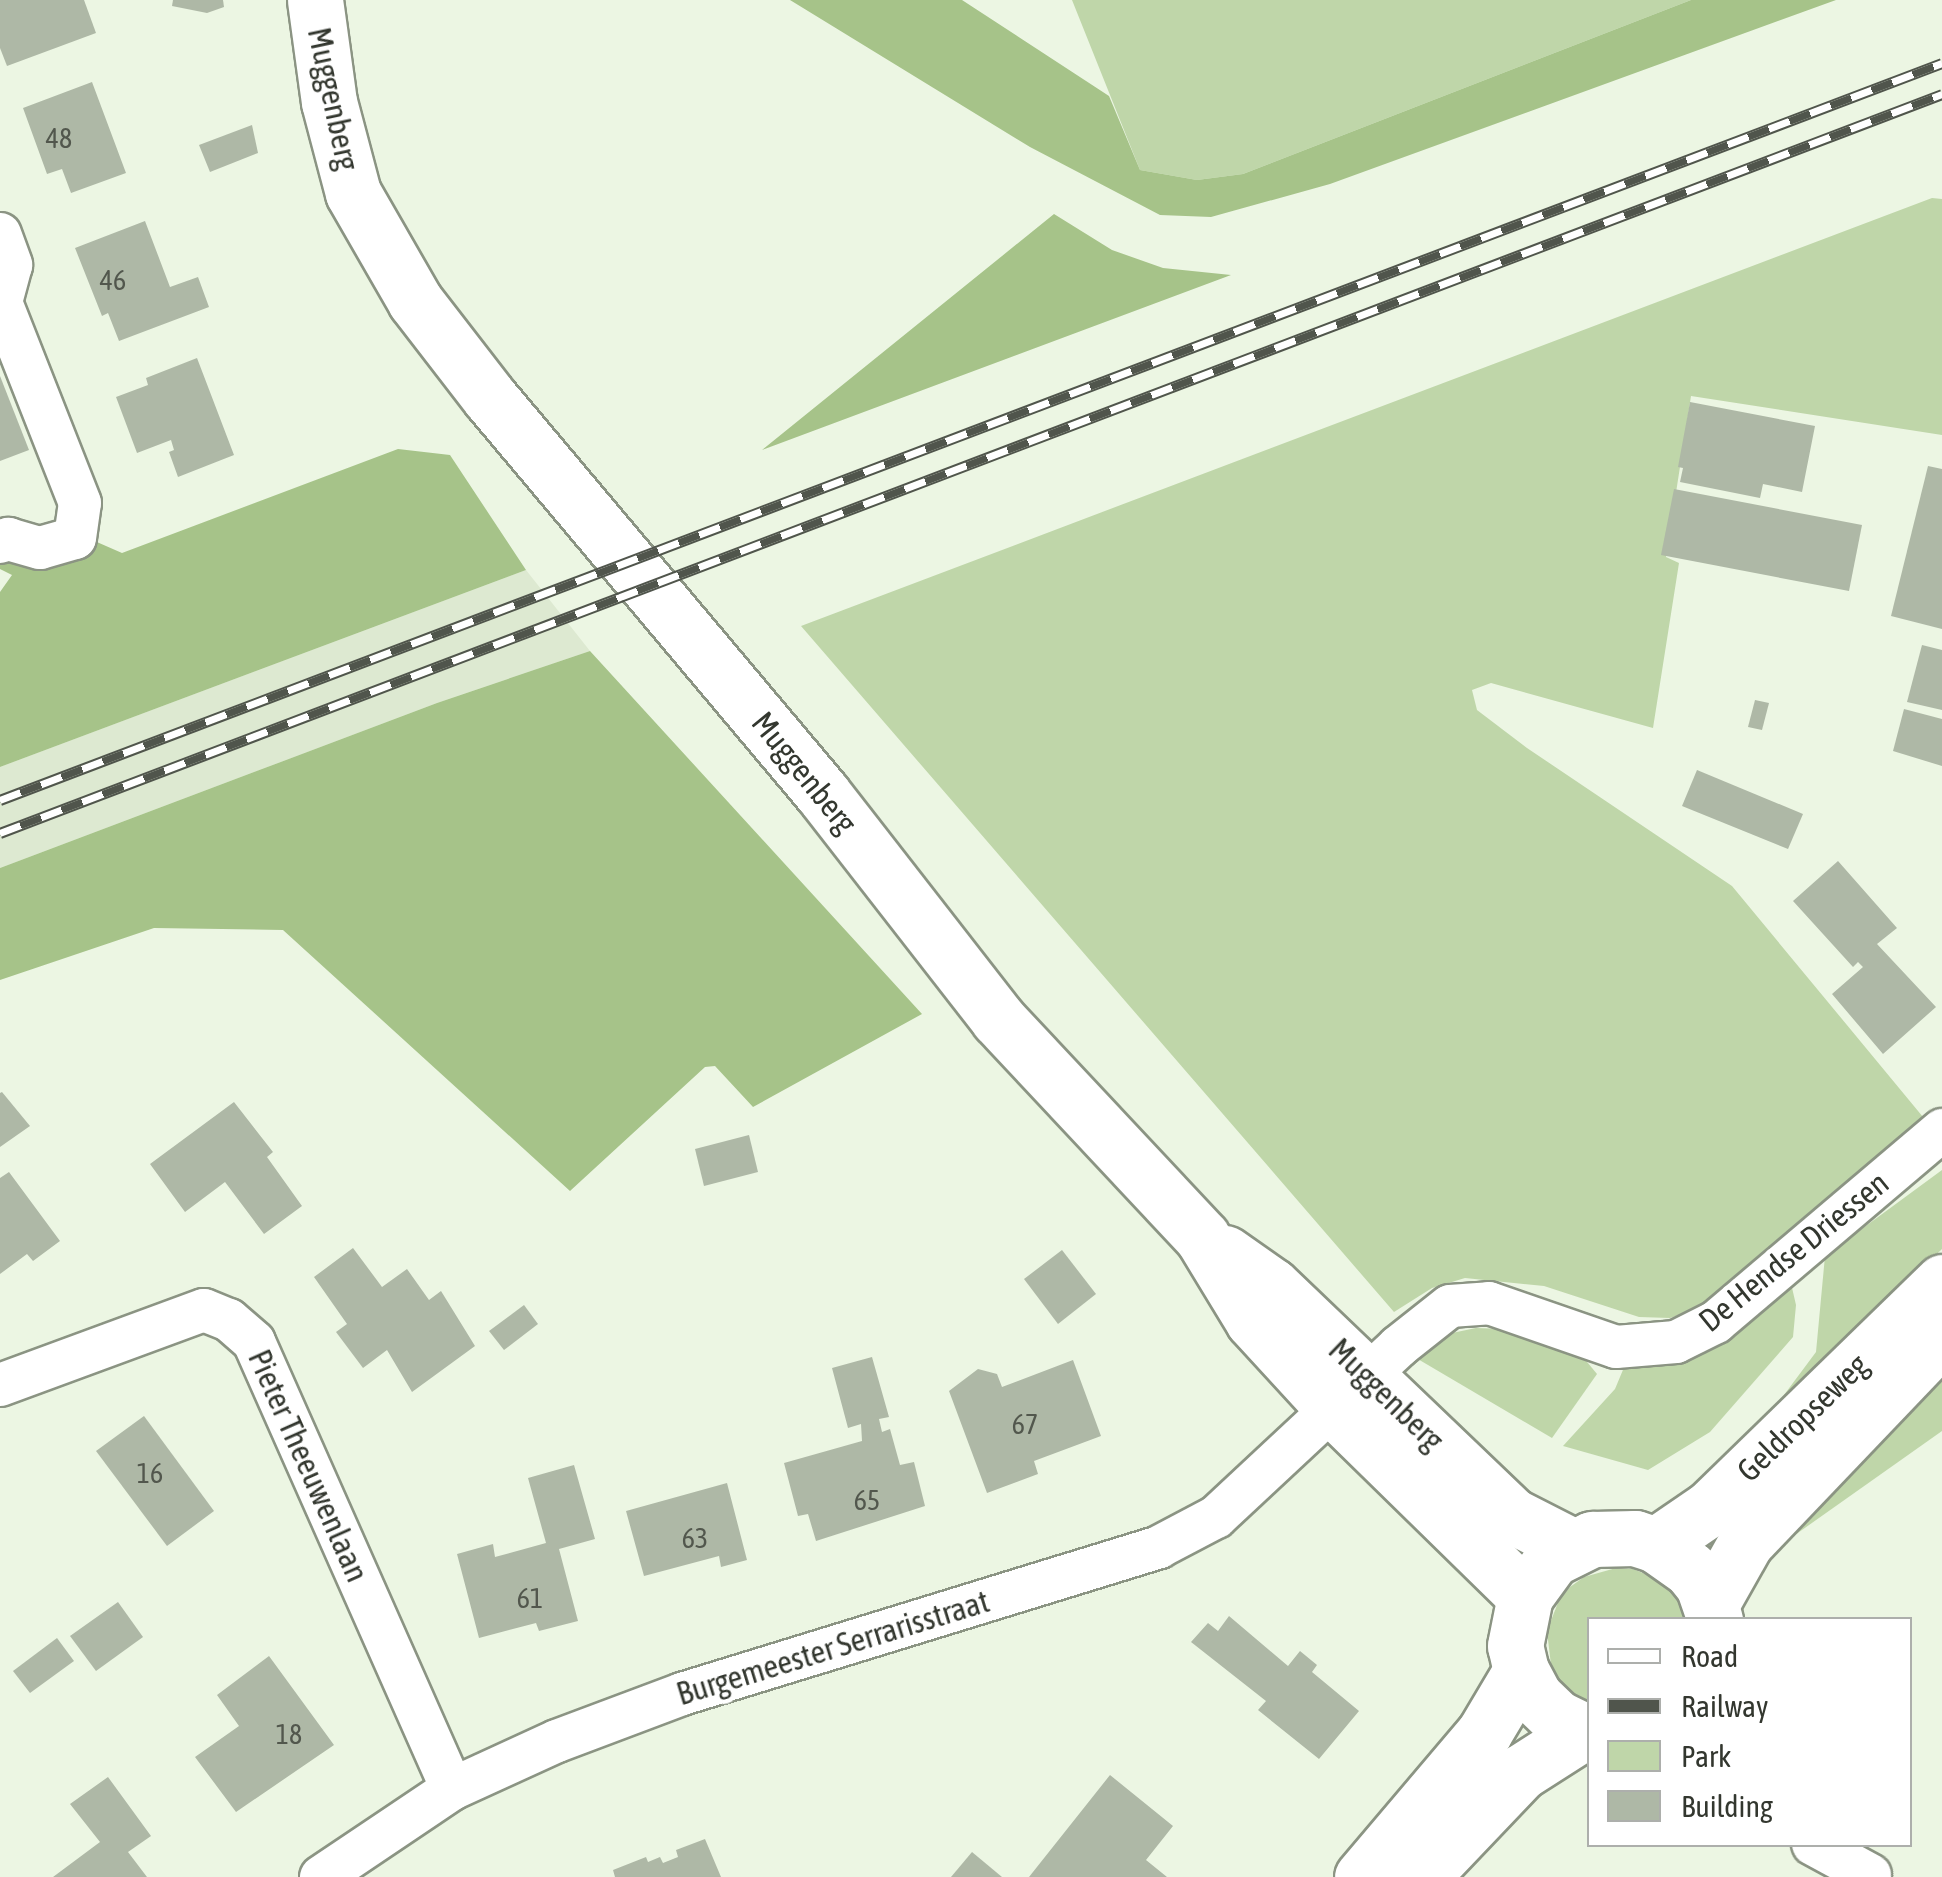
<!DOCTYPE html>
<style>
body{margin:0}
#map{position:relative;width:1942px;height:1877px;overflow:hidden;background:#ecf6e3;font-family:"Asap Condensed",sans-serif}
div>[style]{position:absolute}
.built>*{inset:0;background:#dde9d1}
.green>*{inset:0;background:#bfd6a9}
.forest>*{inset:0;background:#a6c389}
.building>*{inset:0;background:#aeb8a6}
.roads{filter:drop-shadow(2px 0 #8b9483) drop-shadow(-2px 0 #8b9483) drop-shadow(0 2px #8b9483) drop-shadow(0 -2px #8b9483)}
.street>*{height:42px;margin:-21px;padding:0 21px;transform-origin:21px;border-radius:21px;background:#fff}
.secondary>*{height:55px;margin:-27.5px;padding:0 27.5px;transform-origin:27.5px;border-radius:27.5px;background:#fff}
.rail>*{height:11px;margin-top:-5.5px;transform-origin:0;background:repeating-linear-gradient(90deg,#fff 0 22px,#50554c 0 44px);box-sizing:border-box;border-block:2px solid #50554c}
span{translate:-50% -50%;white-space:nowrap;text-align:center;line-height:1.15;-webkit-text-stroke:9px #fff;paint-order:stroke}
.number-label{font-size:28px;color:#52574d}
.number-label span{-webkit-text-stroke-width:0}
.street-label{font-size:32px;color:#33372f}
.legend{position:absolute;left:1587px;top:1617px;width:325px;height:230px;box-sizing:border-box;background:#fff;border:2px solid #adafac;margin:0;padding:12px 18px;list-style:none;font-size:30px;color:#33372f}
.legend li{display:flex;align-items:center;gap:20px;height:50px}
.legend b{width:50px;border:2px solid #adafac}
</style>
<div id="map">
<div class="built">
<div style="clip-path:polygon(526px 570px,590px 651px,437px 703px,0 868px,0 767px)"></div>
</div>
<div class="green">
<div style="clip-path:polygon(1072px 0,1691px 0,1243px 174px,1197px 180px,1140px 170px)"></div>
<div style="clip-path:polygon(1932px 198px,1942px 199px,1942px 435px,1691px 396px,1666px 557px,1679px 563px,1653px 728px,1491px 683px,1472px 690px,1477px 710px,1527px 748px,1732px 886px,1923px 1117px,1709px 1305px,1670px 1318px,1639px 1317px,1544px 1286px,1465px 1278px,1432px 1288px,1394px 1312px,801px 626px)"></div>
<div style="clip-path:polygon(1942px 1170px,1942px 1249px,1758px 1430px,1816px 1352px,1825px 1256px)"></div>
<div style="clip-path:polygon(1790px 1279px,1796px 1305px,1793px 1337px,1710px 1432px,1648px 1470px,1563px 1446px,1615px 1389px,1625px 1365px)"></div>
<div style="clip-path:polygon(1476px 1328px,1507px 1329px,1578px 1351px,1597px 1374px,1552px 1438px,1411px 1355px,1428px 1338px)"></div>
<div style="clip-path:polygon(1942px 1368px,1942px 1431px,1785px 1542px)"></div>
<div style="clip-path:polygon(1616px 1568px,1633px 1569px,1662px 1581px,1682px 1603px,1689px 1619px,1590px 1620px,1589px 1707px,1561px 1684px,1551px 1665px,1547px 1631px,1559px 1600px,1570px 1587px,1584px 1577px)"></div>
</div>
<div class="forest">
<div style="clip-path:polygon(790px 0,962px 0,1109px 96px,1140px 170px,1197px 180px,1243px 174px,1691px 0,1836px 0,1330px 184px,1211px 217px,1160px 215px,1030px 147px)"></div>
<div style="clip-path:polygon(1054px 214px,1112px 250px,1163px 268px,1231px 275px,762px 450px)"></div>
<div style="clip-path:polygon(398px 449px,450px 455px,526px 570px,0 767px,0 592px,12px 575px,0 569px,0 559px,90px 539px,122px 553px)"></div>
<div style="clip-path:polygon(590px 651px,922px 1014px,753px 1107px,715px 1066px,705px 1067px,570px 1191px,283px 930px,154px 928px,0 980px,0 868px,437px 703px)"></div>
</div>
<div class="building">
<div style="clip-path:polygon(0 0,84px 0,96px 33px,7px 66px,0 48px)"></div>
<div style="clip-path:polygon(173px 0,223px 0,224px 7px,207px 13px,172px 6px)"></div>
<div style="clip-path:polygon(92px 82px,126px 173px,71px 193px,62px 169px,47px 174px,23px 108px)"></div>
<div style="clip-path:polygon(252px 125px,258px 153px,210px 172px,199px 145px)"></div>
<div style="clip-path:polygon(145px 221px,170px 287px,198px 277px,209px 307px,119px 341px,108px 313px,102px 316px,75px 248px)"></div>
<div style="clip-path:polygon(197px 358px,234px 455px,178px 477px,169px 452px,174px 450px,171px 440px,137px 453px,116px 397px,148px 385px,146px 378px)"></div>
<div style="clip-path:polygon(0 376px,29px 450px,0 461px)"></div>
<div style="clip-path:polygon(1690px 402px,1815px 426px,1802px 492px,1763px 484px,1760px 498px,1680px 482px,1683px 468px,1678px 467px)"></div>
<div style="clip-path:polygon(1928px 466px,1942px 469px,1942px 629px,1891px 616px)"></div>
<div style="clip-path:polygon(1674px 489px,1862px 525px,1849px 591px,1661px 555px)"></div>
<div style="clip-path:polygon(1922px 645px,1942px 650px,1942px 710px,1907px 702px)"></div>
<div style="clip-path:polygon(1755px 700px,1769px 703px,1762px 730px,1748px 727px)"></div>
<div style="clip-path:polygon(1904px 709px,1942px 719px,1942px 766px,1893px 751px)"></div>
<div style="clip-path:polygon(1697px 770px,1803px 814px,1788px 849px,1682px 806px)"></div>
<div style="clip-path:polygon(1838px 861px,1897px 928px,1877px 944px,1936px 1007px,1883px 1054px,1832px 994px,1863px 967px,1858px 962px,1853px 967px,1793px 901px)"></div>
<div style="clip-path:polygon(2px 1092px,30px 1126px,0 1147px,0 1093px)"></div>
<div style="clip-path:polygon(234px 1102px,273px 1152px,267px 1157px,302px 1206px,264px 1234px,225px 1182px,185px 1212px,150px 1164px)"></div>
<div style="clip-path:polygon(749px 1135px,758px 1172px,704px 1186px,695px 1149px)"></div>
<div style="clip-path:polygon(9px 1172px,60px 1241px,33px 1261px,27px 1254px,0 1274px,0 1178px)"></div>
<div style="clip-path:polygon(353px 1248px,382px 1287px,407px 1269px,429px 1300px,441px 1291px,475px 1346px,412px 1392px,387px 1350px,363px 1368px,336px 1332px,347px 1324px,314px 1277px)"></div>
<div style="clip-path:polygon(1062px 1250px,1096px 1294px,1058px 1324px,1024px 1279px)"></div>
<div style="clip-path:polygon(524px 1305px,538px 1324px,504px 1350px,489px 1331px)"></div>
<div style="clip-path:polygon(872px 1357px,889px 1417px,879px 1419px,882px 1432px,890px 1429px,900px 1465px,914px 1462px,925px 1506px,816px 1541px,808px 1514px,798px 1516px,784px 1463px,862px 1441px,861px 1424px,848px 1428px,832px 1368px)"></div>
<div style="clip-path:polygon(1073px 1360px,1101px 1436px,1034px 1461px,1038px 1474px,987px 1493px,949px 1391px,978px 1369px,997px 1374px,1002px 1387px)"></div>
<div style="clip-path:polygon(144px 1416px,214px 1511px,167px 1546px,96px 1451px)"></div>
<div style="clip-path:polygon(574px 1465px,595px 1539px,559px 1549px,578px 1621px,539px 1631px,536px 1623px,479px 1638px,457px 1554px,493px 1544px,495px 1557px,546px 1543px,528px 1478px)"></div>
<div style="clip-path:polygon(727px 1483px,747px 1560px,721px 1567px,719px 1556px,644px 1576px,626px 1511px)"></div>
<div style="clip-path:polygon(118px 1602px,143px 1637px,96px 1671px,70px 1636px)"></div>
<div style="clip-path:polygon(1229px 1616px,1288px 1666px,1300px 1651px,1317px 1665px,1312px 1672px,1359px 1711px,1319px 1759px,1258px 1710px,1266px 1701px,1191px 1642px,1208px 1623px,1218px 1631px)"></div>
<div style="clip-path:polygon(57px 1638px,74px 1661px,30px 1693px,13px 1671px)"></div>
<div style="clip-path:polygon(269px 1656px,334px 1745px,236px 1812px,195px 1757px,239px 1726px,217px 1695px)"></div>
<div style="clip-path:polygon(1110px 1775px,1173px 1826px,1146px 1860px,1167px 1877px,1029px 1877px)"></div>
<div style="clip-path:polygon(108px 1777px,151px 1836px,128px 1852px,147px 1877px,53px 1877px,100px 1842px,70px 1804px)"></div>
<div style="clip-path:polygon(705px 1839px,721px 1877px,615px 1877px,613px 1870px,646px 1857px,648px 1862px,660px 1857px,663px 1863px,678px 1857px,676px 1850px)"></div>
<div style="clip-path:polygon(972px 1852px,1002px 1877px,951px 1877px)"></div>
</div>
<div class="roads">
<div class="street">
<div style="left:0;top:234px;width:33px;rotate:70deg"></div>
<div style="left:11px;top:265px;width:42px;rotate:105deg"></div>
<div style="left:0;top:542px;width:9px;rotate:-21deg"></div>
<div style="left:8px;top:539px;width:33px;rotate:16deg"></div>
<div style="left:40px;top:548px;width:36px;rotate:-16deg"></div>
<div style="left:75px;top:538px;width:35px;rotate:-82deg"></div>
<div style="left:80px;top:503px;width:213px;rotate:-111.5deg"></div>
<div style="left:0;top:1385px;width:217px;rotate:-20.2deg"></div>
<div style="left:204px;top:1310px;width:27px;rotate:22deg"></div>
<div style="left:229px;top:1320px;width:33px;rotate:41deg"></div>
<div style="left:254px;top:1342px;width:489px;rotate:66.1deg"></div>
<div style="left:1813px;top:1844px;width:65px;rotate:28.5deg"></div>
<div style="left:321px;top:1877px;width:158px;rotate:-33.9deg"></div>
<div style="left:452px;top:1789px;width:115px;rotate:-24.6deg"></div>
<div style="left:557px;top:1741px;width:134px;rotate:-20.6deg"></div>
<div style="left:682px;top:1694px;width:499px;rotate:-17.1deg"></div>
<div style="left:1159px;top:1547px;width:64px;rotate:-27.8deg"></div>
<div style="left:1216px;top:1517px;width:249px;rotate:-43deg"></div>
<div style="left:1398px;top:1347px;width:66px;rotate:-38.3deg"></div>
<div style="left:1450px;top:1306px;width:39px;rotate:-4deg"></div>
<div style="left:1489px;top:1303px;width:134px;rotate:19.1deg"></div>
<div style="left:1616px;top:1347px;width:60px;rotate:-4.8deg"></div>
<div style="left:1676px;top:1342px;width:45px;rotate:-26.6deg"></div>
<div style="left:1716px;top:1322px;width:297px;rotate:-40.3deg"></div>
</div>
<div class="secondary">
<div style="left:315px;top:0;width:103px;rotate:82.2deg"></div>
<div style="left:329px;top:102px;width:94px;rotate:75.2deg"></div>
<div style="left:353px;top:193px;width:125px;rotate:60.1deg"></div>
<div style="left:415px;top:301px;width:123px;rotate:52.3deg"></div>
<div style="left:490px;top:398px;width:517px;rotate:49.94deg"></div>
<div style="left:823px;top:794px;width:285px;rotate:52.1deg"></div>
<div style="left:998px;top:1019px;width:299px;rotate:46.9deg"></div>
<div style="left:1202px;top:1237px;width:98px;rotate:58.7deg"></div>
<div style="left:1253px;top:1321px;width:120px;rotate:47.4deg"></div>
<div style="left:1334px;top:1409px;width:267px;rotate:44.4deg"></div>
<div style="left:1225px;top:1253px;width:57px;rotate:35.1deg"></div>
<div style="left:1272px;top:1286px;width:333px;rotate:43.7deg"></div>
<div style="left:1513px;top:1516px;width:66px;rotate:27deg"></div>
<div style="left:1656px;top:1545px;width:65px;rotate:-34.4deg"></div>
<div style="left:1710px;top:1508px;width:324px;rotate:-44.2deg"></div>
<div style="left:1711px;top:1604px;width:71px;rotate:-60.6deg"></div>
<div style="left:1746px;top:1542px;width:284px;rotate:-46.3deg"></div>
<div style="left:1590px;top:1734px;width:37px;rotate:-154deg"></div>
<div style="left:1557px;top:1718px;width:30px;rotate:-136deg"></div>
<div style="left:1535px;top:1697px;width:30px;rotate:-118deg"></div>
<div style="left:1521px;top:1671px;width:26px;rotate:-103deg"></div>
<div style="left:1515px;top:1646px;width:51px;rotate:-78.7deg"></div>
<div style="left:1525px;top:1596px;width:46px;rotate:-53.9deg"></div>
<div style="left:1552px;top:1559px;width:45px;rotate:-26.6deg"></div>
<div style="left:1592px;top:1539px;width:43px;rotate:-1.3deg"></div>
<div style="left:1635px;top:1538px;width:22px;rotate:18deg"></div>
<div style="left:1656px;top:1545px;width:42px;rotate:35.2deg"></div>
<div style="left:1690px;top:1569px;width:21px;rotate:51deg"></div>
<div style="left:1703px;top:1585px;width:37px;rotate:71deg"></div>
<div style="left:1362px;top:1877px;width:189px;rotate:-49.7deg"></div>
<div style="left:1484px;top:1733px;width:72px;rotate:-59.2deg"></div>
<div style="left:1421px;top:1877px;width:145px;rotate:-46.4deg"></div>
<div style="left:1521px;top:1772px;width:72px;rotate:-32.6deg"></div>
</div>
</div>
<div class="rail">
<div style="left:0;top:800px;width:2077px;rotate:-20.78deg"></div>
<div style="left:0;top:833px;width:2078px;rotate:-20.83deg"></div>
</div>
<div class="number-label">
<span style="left:59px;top:138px">48</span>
<span style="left:113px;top:280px">46</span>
<span style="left:1025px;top:1424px">67</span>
<span style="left:150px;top:1473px">16</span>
<span style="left:867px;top:1500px">65</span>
<span style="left:695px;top:1538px">63</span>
<span style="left:530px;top:1598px">61</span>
<span style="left:289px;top:1734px">18</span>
</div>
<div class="street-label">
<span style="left:333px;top:99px;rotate:78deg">Muggenberg</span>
<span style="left:804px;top:773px;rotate:51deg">Muggenberg</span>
<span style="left:1794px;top:1252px;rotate:-39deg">De Hendse Driessen</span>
<span style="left:1386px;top:1395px;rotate:44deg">Muggenberg</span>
<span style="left:1803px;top:1418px;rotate:-44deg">Geldropseweg</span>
<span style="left:308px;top:1466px;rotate:66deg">Pieter Theeuwenlaan</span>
<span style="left:833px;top:1648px;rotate:-17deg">Burgemeester Serrarisstraat</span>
</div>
<ul class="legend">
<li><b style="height:12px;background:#fff"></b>Road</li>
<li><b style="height:12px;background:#50554c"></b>Railway</li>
<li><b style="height:28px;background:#bfd6a9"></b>Park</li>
<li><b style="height:28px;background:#aeb8a6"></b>Building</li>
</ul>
</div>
